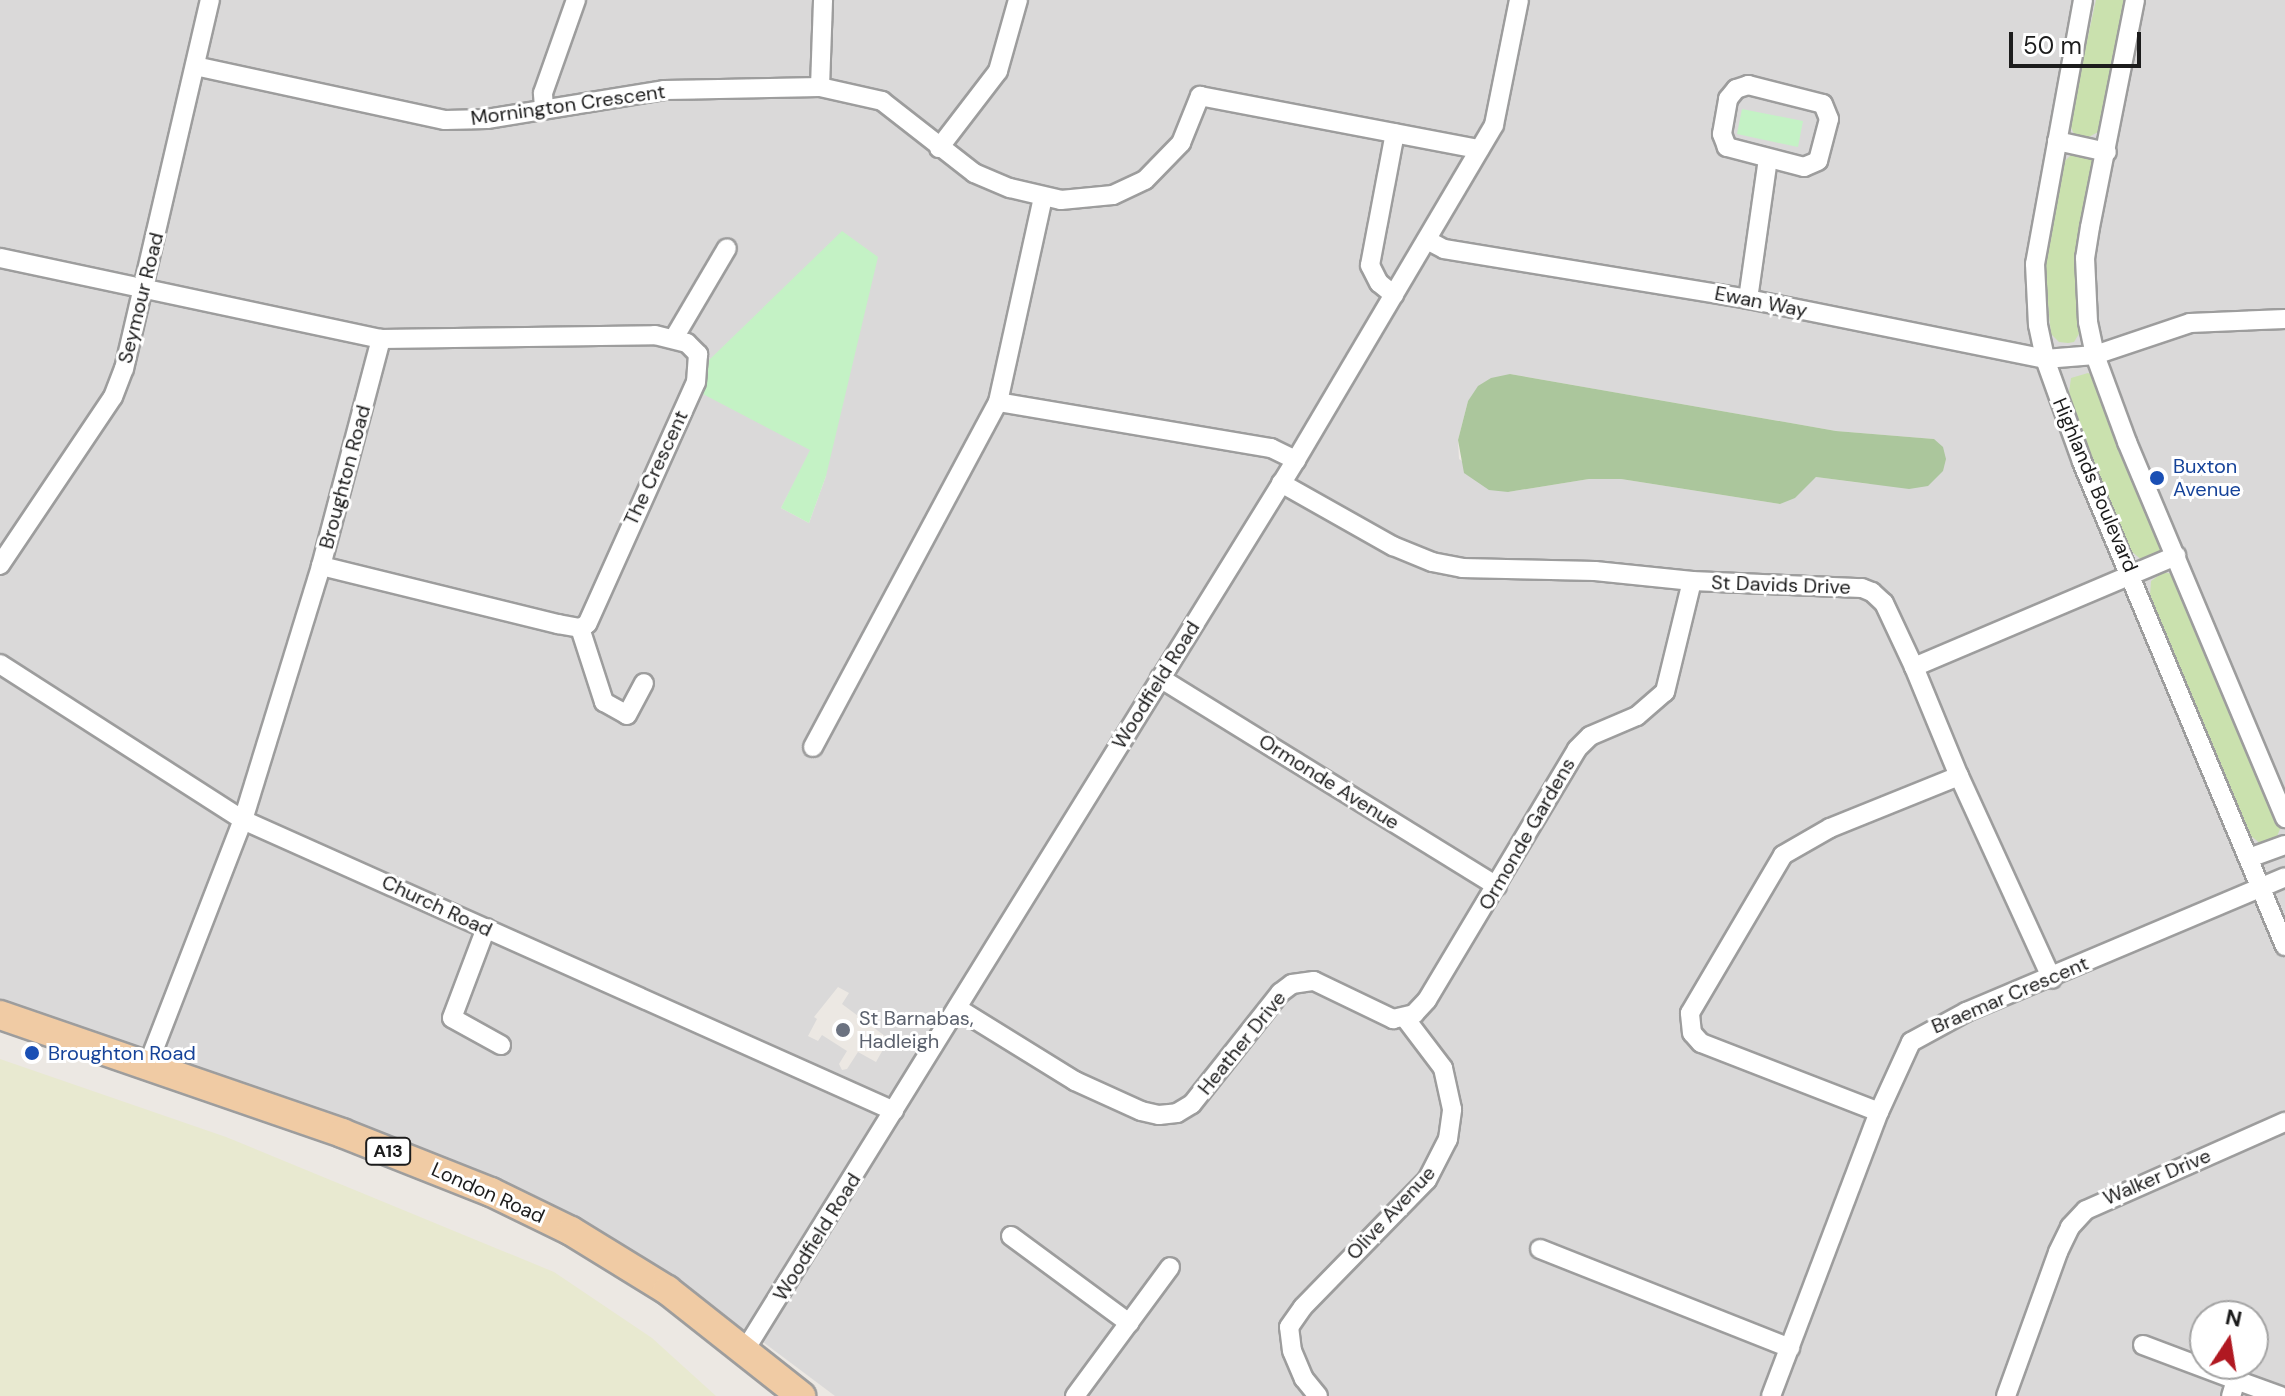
<!DOCTYPE html>
<style>
body{margin:0}
#map{position:relative;width:2285px;height:1396px;overflow:hidden;background:#ece8e3;font-family:"DM Sans",sans-serif}
div>[style]{position:absolute}
.residential>*{inset:0;background:#dad9d9}
.farmland>*{inset:0;background:#e8e9d0}
.grass>*{inset:0;background:#cae1ae}
.forest>*{inset:0;background:#abc69c}
.park>*{inset:0;background:#c4f2c5}
.roads{filter:drop-shadow(2px 0 #9d9d9d) drop-shadow(-2px 0 #9d9d9d) drop-shadow(0 2px #9d9d9d) drop-shadow(0 -2px #9d9d9d)}
.street>*{height:18px;margin:-9px;padding:0 9px;transform-origin:9px;border-radius:9px;background:#fff}
.primary>*{height:28px;margin:-14px;padding:0 14px;transform-origin:14px;border-radius:14px;background:#f0cba4}
.dots>*{width:22px;height:22px;translate:-50% -50%;box-sizing:border-box;border:4px solid #fff;border-radius:50%}
span{translate:-50% -50%;white-space:nowrap;text-align:center;line-height:1.15;-webkit-text-stroke:6px #fff;paint-order:stroke}
.shield-label span{padding:2px 6px;background:#fff;border:2px solid;border-radius:6px;-webkit-text-stroke-width:0}
.shield-label{font-size:18px;color:#1c1c1c;font-weight:700}
.street-label{font-size:20px;color:#1c1c1c}
.transit-label{font-size:20px;color:#164399}
.left{translate:0 -50%;text-align:left}
.worship-label{font-size:20px;color:#5b616d}
.north{position:absolute;left:2189px;top:1300px;width:80px;height:80px;box-sizing:border-box;background:#fff;border:2px solid #a4a4a4;border-radius:50%;rotate:12deg;font-size:22px;font-weight:700;line-height:32px;text-align:center;color:#1c1c1c}
.north::after{content:'';display:block;margin:auto;width:28px;height:36px;background:#b01821;clip-path:polygon(50% 0,100% 100%,50% 72%,0 100%)}
.scale{position:absolute;left:2009px;top:32px;width:132px;height:36px;box-sizing:border-box;border:4px solid #1c1c1c;border-top:0;padding-left:10px;font-size:24px;line-height:28px;white-space:nowrap;color:#1c1c1c;-webkit-text-stroke:6px #fff;paint-order:stroke}
</style>
<div id="map">
<div class="residential">
<div style="clip-path:polygon(evenodd,0 0,2285px 0,2285px 1396px,835px 1396px,763px 1342px,570px 1217px,0 1002px,0 0,1510px 374px,1836px 431px,1934px 439px,1869px 484px,1816px 477px,1780px 504px,1621px 479px,1589px 479px,1508px 492px,1459px 459px,1458px 440px,1468px 401px,1510px 374px,0 0,811px 451px,826px 476px,809px 523px,781px 508px,811px 451px,0 0,838px 987px,849px 993px,842px 1004px,889px 1039px,876px 1062px,858px 1052px,847px 1069px,842px 1070px,839px 1064px,847px 1051px,822px 1035px,818px 1041px,808px 1036px,817px 1019px,814px 1017px,838px 987px,0 0,2205px 1316px,2253px 1316px,2253px 1364px,2205px 1364px,2205px 1316px)"></div>
</div>
<div class="farmland">
<div style="clip-path:polygon(0 1059px,226px 1137px,554px 1272px,652px 1338px,716px 1396px,0 1396px)"></div>
</div>
<div class="grass">
<div style="clip-path:polygon(2096px 0,2127px 0,2102px 130px,2083px 140px,2074px 134px,2069px 123px)"></div>
<div style="clip-path:polygon(2074px 152px,2088px 155px,2093px 160px,2093px 171px,2082px 329px,2074px 342px,2068px 343px,2059px 342px,2051px 334px,2044px 265px,2061px 165px)"></div>
<div style="clip-path:polygon(2088px 373px,2094px 376px,2163px 542px,2158px 555px,2143px 561px,2131px 551px,2089px 454px,2069px 393px,2071px 378px)"></div>
<div style="clip-path:polygon(2164px 572px,2172px 574px,2181px 583px,2282px 824px,2276px 839px,2261px 844px,2246px 832px,2150px 596px,2151px 581px)"></div>
</div>
<div class="forest">
<div style="clip-path:polygon(1510px 374px,1836px 431px,1934px 439px,1943px 447px,1946px 459px,1943px 471px,1928px 486px,1909px 489px,1816px 477px,1795px 498px,1780px 504px,1621px 479px,1589px 479px,1508px 492px,1489px 490px,1464px 473px,1458px 440px,1468px 401px,1478px 386px,1491px 378px)"></div>
</div>
<div class="park">
<div style="clip-path:polygon(1742px 109px,1803px 121px,1798px 147px,1737px 134px)"></div>
<div style="clip-path:polygon(842px 231px,878px 257px,826px 476px,809px 523px,781px 508px,810px 450px,699px 392px,708px 361px)"></div>
</div>
<div class="roads">
<div class="street">
<div style="left:2083px;top:0;width:268px;rotate:100.3deg"></div>
<div style="left:2035px;top:264px;width:61px;rotate:87.2deg"></div>
<div style="left:2038px;top:325px;width:35px;rotate:78deg"></div>
<div style="left:2045px;top:359px;width:109px;rotate:70.2deg"></div>
<div style="left:2082px;top:462px;width:525px;rotate:67.25deg"></div>
<div style="left:2135px;top:0;width:231px;rotate:101.2deg"></div>
<div style="left:2090px;top:227px;width:31px;rotate:99deg"></div>
<div style="left:2085px;top:258px;width:64px;rotate:87.3deg"></div>
<div style="left:2088px;top:322px;width:34px;rotate:78deg"></div>
<div style="left:2095px;top:355px;width:93px;rotate:69.8deg"></div>
<div style="left:2127px;top:442px;width:408px;rotate:67.2deg"></div>
<div style="left:195px;top:66px;width:256px;rotate:12.2deg"></div>
<div style="left:445px;top:120px;width:42px;rotate:-1.4deg"></div>
<div style="left:487px;top:119px;width:179px;rotate:-9.3deg"></div>
<div style="left:664px;top:90px;width:156px;rotate:-1.1deg"></div>
<div style="left:820px;top:87px;width:64px;rotate:12.7deg"></div>
<div style="left:882px;top:101px;width:117px;rotate:38deg"></div>
<div style="left:974px;top:173px;width:39px;rotate:23deg"></div>
<div style="left:1010px;top:188px;width:52px;rotate:13.2deg"></div>
<div style="left:1061px;top:200px;width:52px;rotate:-5.5deg"></div>
<div style="left:1113px;top:195px;width:35px;rotate:-25deg"></div>
<div style="left:1145px;top:180px;width:52px;rotate:-45.8deg"></div>
<div style="left:1181px;top:143px;width:51px;rotate:-68deg"></div>
<div style="left:1200px;top:96px;width:284px;rotate:10.8deg"></div>
<div style="left:1748px;top:85px;width:77px;rotate:14.2deg"></div>
<div style="left:1823px;top:104px;width:16px;rotate:68deg"></div>
<div style="left:1829px;top:119px;width:43px;rotate:104.7deg"></div>
<div style="left:1818px;top:161px;width:15px;rotate:157deg"></div>
<div style="left:1804px;top:167px;width:80px;rotate:-165.4deg"></div>
<div style="left:1727px;top:147px;width:14px;rotate:-111deg"></div>
<div style="left:1722px;top:134px;width:36px;rotate:-80deg"></div>
<div style="left:1728px;top:99px;width:13px;rotate:-51deg"></div>
<div style="left:1736px;top:89px;width:13px;rotate:-18deg"></div>
<div style="left:820px;top:87px;width:87px;rotate:-88deg"></div>
<div style="left:544px;top:108px;width:15px;rotate:-94deg"></div>
<div style="left:543px;top:93px;width:99px;rotate:-70.5deg"></div>
<div style="left:2057px;top:141px;width:51px;rotate:12.4deg"></div>
<div style="left:939px;top:148px;width:97px;rotate:-52.5deg"></div>
<div style="left:998px;top:71px;width:74px;rotate:-74.3deg"></div>
<div style="left:1427px;top:240px;width:19px;rotate:28deg"></div>
<div style="left:1444px;top:249px;width:308px;rotate:9.3deg"></div>
<div style="left:1748px;top:299px;width:303px;rotate:11.4deg"></div>
<div style="left:2045px;top:359px;width:50px;rotate:-4.6deg"></div>
<div style="left:2095px;top:355px;width:100px;rotate:-18.6deg"></div>
<div style="left:2190px;top:323px;width:95px;rotate:-2.4deg"></div>
<div style="left:0;top:258px;width:390px;rotate:12deg"></div>
<div style="left:381px;top:339px;width:274px;rotate:-0.8deg"></div>
<div style="left:655px;top:335px;width:33px;rotate:14deg"></div>
<div style="left:687px;top:343px;width:16px;rotate:45deg"></div>
<div style="left:698px;top:354px;width:28px;rotate:94deg"></div>
<div style="left:696px;top:382px;width:265px;rotate:114.2deg"></div>
<div style="left:587px;top:624px;width:8px;rotate:150deg"></div>
<div style="left:580px;top:628px;width:22px;rotate:-170deg"></div>
<div style="left:558px;top:624px;width:244px;rotate:-166.2deg"></div>
<div style="left:1394px;top:295px;width:19px;rotate:-141deg"></div>
<div style="left:1379px;top:283px;width:20px;rotate:-117deg"></div>
<div style="left:1370px;top:265px;width:134px;rotate:-79.3deg"></div>
<div style="left:1748px;top:299px;width:141px;rotate:-81.9deg"></div>
<div style="left:674px;top:338px;width:104px;rotate:-59.5deg"></div>
<div style="left:998px;top:402px;width:277px;rotate:9.6deg"></div>
<div style="left:1271px;top:448px;width:28px;rotate:26deg"></div>
<div style="left:1281px;top:483px;width:129px;rotate:29.4deg"></div>
<div style="left:1393px;top:546px;width:42px;rotate:22.3deg"></div>
<div style="left:1432px;top:562px;width:31px;rotate:11deg"></div>
<div style="left:1462px;top:568px;width:133px;rotate:1.3deg"></div>
<div style="left:1595px;top:571px;width:98px;rotate:5.9deg"></div>
<div style="left:1692px;top:581px;width:170px;rotate:2.4deg"></div>
<div style="left:1862px;top:588px;width:11px;rotate:22deg"></div>
<div style="left:1872px;top:592px;width:16px;rotate:43deg"></div>
<div style="left:1884px;top:603px;width:71px;rotate:64.9deg"></div>
<div style="left:1914px;top:667px;width:118px;rotate:67.6deg"></div>
<div style="left:1959px;top:776px;width:223px;rotate:65.4deg"></div>
<div style="left:0;top:565px;width:202px;rotate:-56.1deg"></div>
<div style="left:113px;top:397px;width:30px;rotate:-69deg"></div>
<div style="left:124px;top:369px;width:379px;rotate:-76.9deg"></div>
<div style="left:580px;top:628px;width:78px;rotate:72deg"></div>
<div style="left:604px;top:702px;width:26px;rotate:29deg"></div>
<div style="left:627px;top:715px;width:36px;rotate:-62deg"></div>
<div style="left:0;top:664px;width:289px;rotate:32.7deg"></div>
<div style="left:243px;top:820px;width:713px;rotate:24.08deg"></div>
<div style="left:1914px;top:667px;width:285px;rotate:-23deg"></div>
<div style="left:1160px;top:678px;width:396px;rotate:31.7deg"></div>
<div style="left:813px;top:747px;width:391px;rotate:-61.8deg"></div>
<div style="left:998px;top:402px;width:210px;rotate:-77.6deg"></div>
<div style="left:2249px;top:858px;width:38px;rotate:-20deg"></div>
<div style="left:486px;top:928px;width:96px;rotate:110.7deg"></div>
<div style="left:452px;top:1018px;width:56px;rotate:28.9deg"></div>
<div style="left:957px;top:1008px;width:139px;rotate:31.7deg"></div>
<div style="left:1075px;top:1081px;width:72px;rotate:24.4deg"></div>
<div style="left:1141px;top:1111px;width:18px;rotate:13deg"></div>
<div style="left:1159px;top:1115px;width:18px;rotate:-6deg"></div>
<div style="left:1177px;top:1113px;width:17px;rotate:-31deg"></div>
<div style="left:1192px;top:1104px;width:142px;rotate:-51.6deg"></div>
<div style="left:1280px;top:993px;width:15px;rotate:-37deg"></div>
<div style="left:1292px;top:984px;width:22px;rotate:-8deg"></div>
<div style="left:1314px;top:981px;width:88px;rotate:25.7deg"></div>
<div style="left:1393px;top:1019px;width:22px;rotate:-13deg"></div>
<div style="left:1414px;top:1014px;width:19px;rotate:-47deg"></div>
<div style="left:1427px;top:1000px;width:292px;rotate:-59.1deg"></div>
<div style="left:1577px;top:749px;width:18px;rotate:-45deg"></div>
<div style="left:1590px;top:736px;width:51px;rotate:-23.1deg"></div>
<div style="left:1637px;top:716px;width:37px;rotate:-41deg"></div>
<div style="left:1665px;top:692px;width:114px;rotate:-76.3deg"></div>
<div style="left:147px;top:1067px;width:265px;rotate:-68.8deg"></div>
<div style="left:243px;top:820px;width:266px;rotate:-72.9deg"></div>
<div style="left:321px;top:566px;width:235px;rotate:-75.2deg"></div>
<div style="left:1879px;top:1112px;width:191px;rotate:-158.8deg"></div>
<div style="left:1701px;top:1043px;width:13px;rotate:-132deg"></div>
<div style="left:1692px;top:1033px;width:20px;rotate:-96deg"></div>
<div style="left:1690px;top:1013px;width:183px;rotate:-59.5deg"></div>
<div style="left:1783px;top:855px;width:54px;rotate:-29.9deg"></div>
<div style="left:1830px;top:828px;width:139px;rotate:-22deg"></div>
<div style="left:1011px;top:1236px;width:147px;rotate:36.4deg"></div>
<div style="left:1540px;top:1249px;width:269px;rotate:21.6deg"></div>
<div style="left:2143px;top:1345px;width:99px;rotate:20.6deg"></div>
<div style="left:2236px;top:1380px;width:17px;rotate:107deg"></div>
<div style="left:745px;top:1350px;width:1047px;rotate:-58.24deg"></div>
<div style="left:1296px;top:460px;width:389px;rotate:-59.4deg"></div>
<div style="left:1494px;top:125px;width:127px;rotate:-78.7deg"></div>
<div style="left:2236px;top:1380px;width:47px;rotate:20deg"></div>
<div style="left:1075px;top:1396px;width:160px;rotate:-53.6deg"></div>
<div style="left:1318px;top:1396px;width:22px;rotate:-129deg"></div>
<div style="left:1304px;top:1379px;width:30px;rotate:-113deg"></div>
<div style="left:1292px;top:1351px;width:24px;rotate:-97deg"></div>
<div style="left:1289px;top:1327px;width:24px;rotate:-55deg"></div>
<div style="left:1303px;top:1307px;width:177px;rotate:-45.7deg"></div>
<div style="left:1427px;top:1180px;width:46px;rotate:-62.9deg"></div>
<div style="left:1448px;top:1139px;width:30px;rotate:-82deg"></div>
<div style="left:1452px;top:1109px;width:42px;rotate:-102.4deg"></div>
<div style="left:1443px;top:1068px;width:63px;rotate:-127.2deg"></div>
<div style="left:1771px;top:1396px;width:304px;rotate:-69.2deg"></div>
<div style="left:1879px;top:1112px;width:77px;rotate:-65.4deg"></div>
<div style="left:1911px;top:1042px;width:63px;rotate:-28.6deg"></div>
<div style="left:1966px;top:1012px;width:346px;rotate:-22.9deg"></div>
<div style="left:2006px;top:1396px;width:153px;rotate:-70.1deg"></div>
<div style="left:2058px;top:1252px;width:28px;rotate:-64deg"></div>
<div style="left:2070px;top:1227px;width:23px;rotate:-47deg"></div>
<div style="left:2086px;top:1210px;width:218px;rotate:-23.9deg"></div>
</div>
<div class="primary">
<div style="left:0;top:1015px;width:362px;rotate:19deg"></div>
<div style="left:342px;top:1133px;width:160px;rotate:21.6deg"></div>
<div style="left:491px;top:1192px;width:89px;rotate:26deg"></div>
<div style="left:571px;top:1231px;width:113px;rotate:31.6deg"></div>
<div style="left:667px;top:1290px;width:171px;rotate:38.3deg"></div>
</div>
</div>
<div class="dots">
<div style="left:2157px;top:478px;background:#1a4fb4"></div>
<div style="left:843px;top:1030px;background:#6b7280"></div>
<div style="left:32px;top:1053px;background:#1a4fb4"></div>
</div>
<div class="shield-label">
<span style="left:388px;top:1151px">A13</span>
</div>
<div class="street-label">
<span style="left:568px;top:105px;rotate:-8deg">Mornington Crescent</span>
<span style="left:141px;top:298px;rotate:-76deg">Seymour Road</span>
<span style="left:1761px;top:302px;rotate:11deg">Ewan Way</span>
<span style="left:656px;top:468px;rotate:-65deg">The Crescent</span>
<span style="left:345px;top:477px;rotate:-75deg">Broughton Road</span>
<span style="left:2095px;top:485px;rotate:67deg">Highlands Boulevard</span>
<span style="left:1781px;top:585px;rotate:2deg">St Davids Drive</span>
<span style="left:1156px;top:685px;rotate:-58deg">Woodfield Road</span>
<span style="left:1329px;top:782px;rotate:32deg">Ormonde Avenue</span>
<span style="left:1527px;top:834px;rotate:-60deg">Ormonde Gardens</span>
<span style="left:437px;top:906px;rotate:25deg">Church Road</span>
<span style="left:2010px;top:995px;rotate:-23deg">Braemar Crescent</span>
<span style="left:1242px;top:1043px;rotate:-51deg">Heather Drive</span>
<span style="left:2157px;top:1177px;rotate:-23deg">Walker Drive</span>
<span style="left:488px;top:1193px;rotate:24deg">London Road</span>
<span style="left:1391px;top:1213px;rotate:-47deg">Olive Avenue</span>
<span style="left:817px;top:1237px;rotate:-58deg">Woodfield Road</span>
</div>
<div class="transit-label">
<span class="left" style="left:2173px;top:478px">Buxton<br>Avenue</span>
<span class="left" style="left:48px;top:1053px">Broughton Road</span>
</div>
<div class="worship-label">
<span class="left" style="left:859px;top:1030px">St Barnabas,<br>Hadleigh</span>
</div>
<div class="north">N</div>
<div class="scale">50 m</div>
</div>
